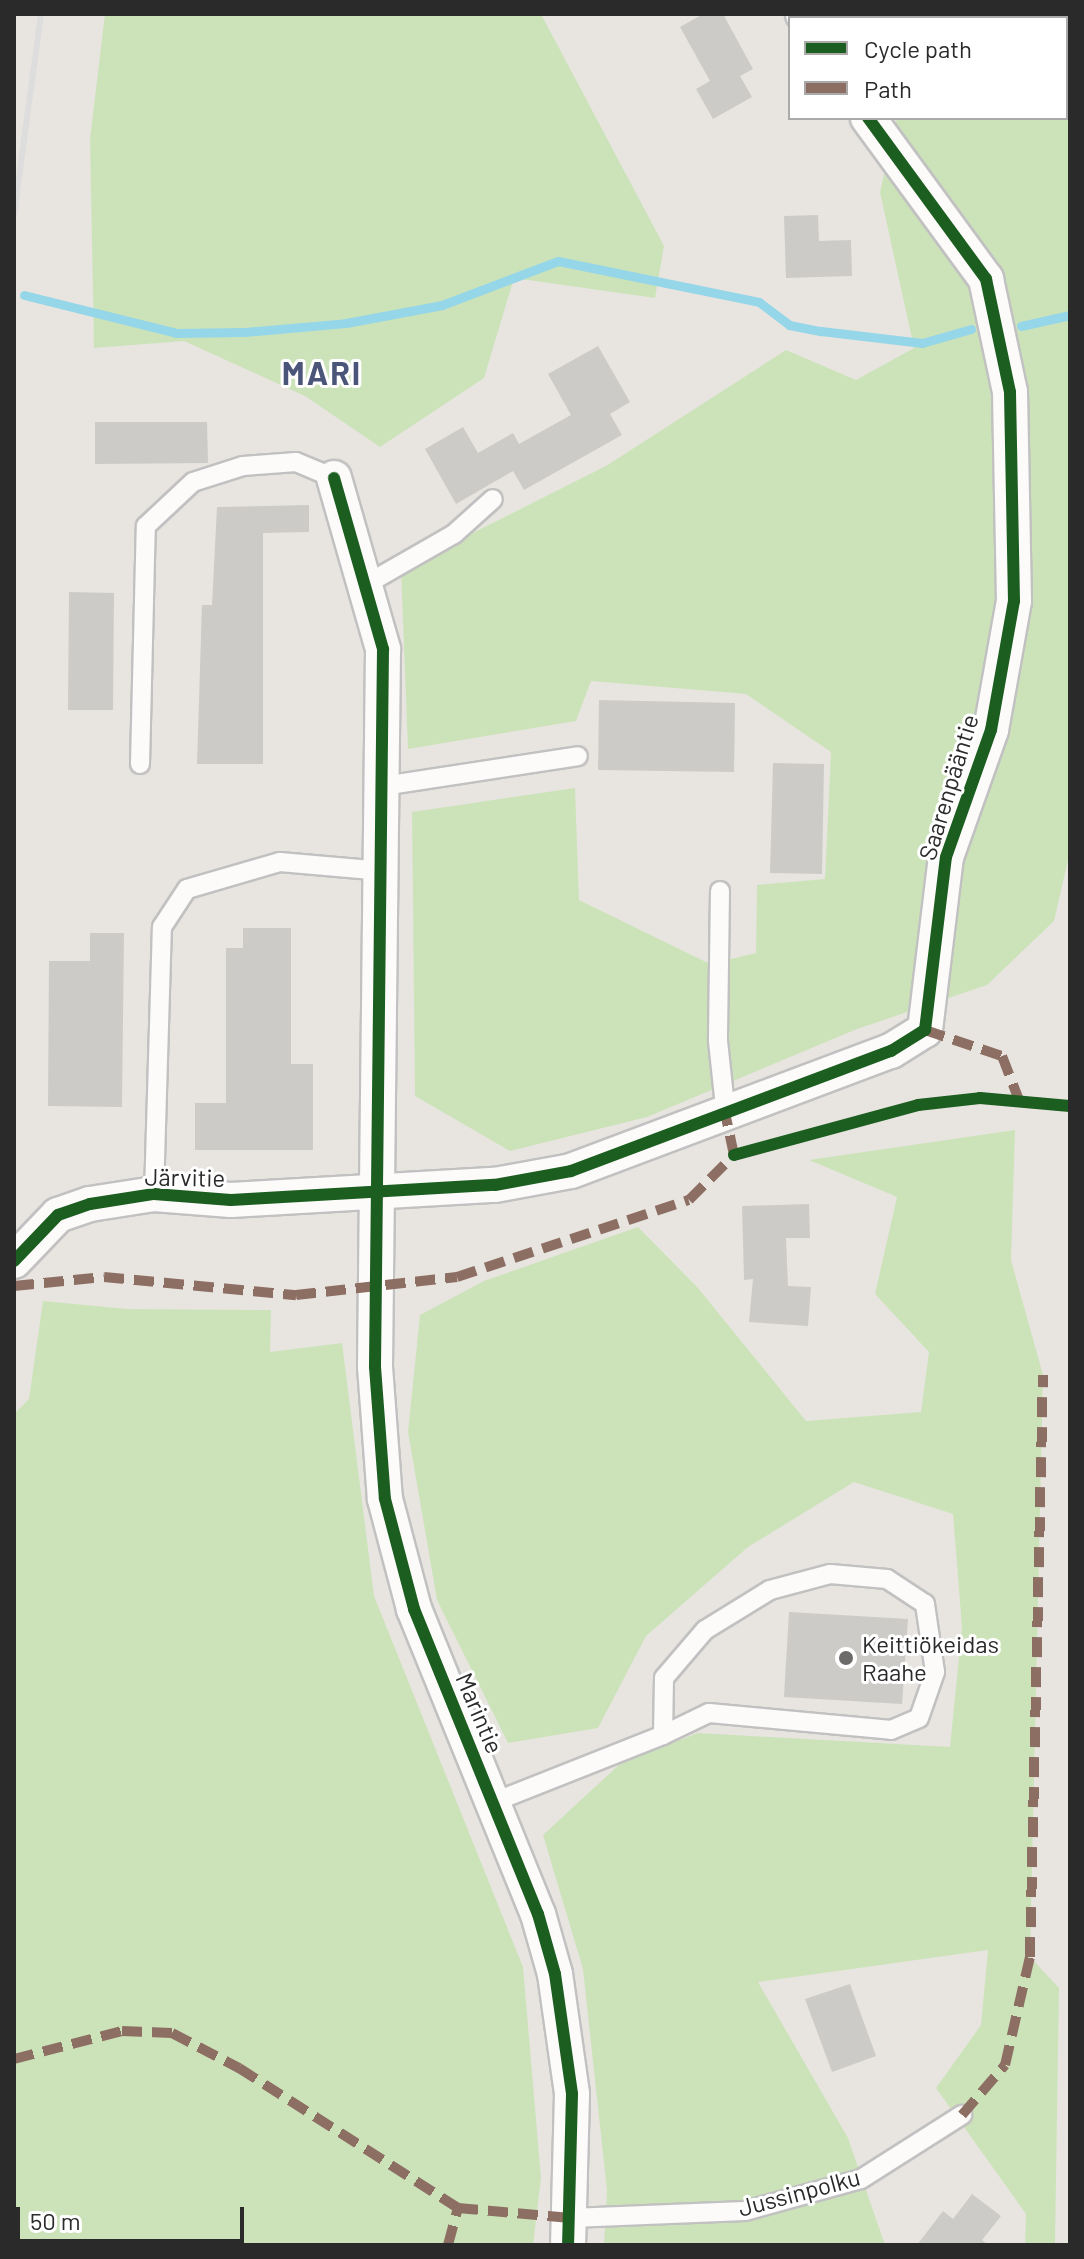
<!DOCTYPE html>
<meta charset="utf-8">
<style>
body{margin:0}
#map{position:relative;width:1084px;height:2259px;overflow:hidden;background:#e8e5e0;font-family:Barlow,sans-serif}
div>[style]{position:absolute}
.green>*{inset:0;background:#cce3ba}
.stream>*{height:9px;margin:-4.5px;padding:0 4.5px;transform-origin:4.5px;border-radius:4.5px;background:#95d6e8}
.building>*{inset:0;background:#cdcbc7}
.roads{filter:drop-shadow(2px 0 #c2c1c1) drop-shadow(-2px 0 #c2c1c1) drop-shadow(0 2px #c2c1c1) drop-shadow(0 -2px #c2c1c1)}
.service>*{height:18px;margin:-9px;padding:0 9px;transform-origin:9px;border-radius:9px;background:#fcfbfa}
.minor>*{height:34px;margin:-17px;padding:0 17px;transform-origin:17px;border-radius:17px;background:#fcfbfa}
.rail>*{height:6px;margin:-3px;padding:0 3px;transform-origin:3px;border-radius:3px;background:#deddde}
.quiet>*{height:10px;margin-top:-5px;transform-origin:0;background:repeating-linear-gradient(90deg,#8d6e63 0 20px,transparent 0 30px)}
.cycleway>*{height:12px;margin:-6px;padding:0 6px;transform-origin:6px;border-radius:6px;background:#1b5e20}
.dots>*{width:22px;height:22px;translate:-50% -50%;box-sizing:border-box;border:4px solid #fff;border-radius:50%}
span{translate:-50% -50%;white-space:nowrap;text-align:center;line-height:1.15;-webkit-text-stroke:6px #fff;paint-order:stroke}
.street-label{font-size:24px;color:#2a2a2a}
.poi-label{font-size:24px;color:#2a2a2a}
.left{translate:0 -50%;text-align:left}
.district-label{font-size:32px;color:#4b557a;font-weight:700;letter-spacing:2px}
.frame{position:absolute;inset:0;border:16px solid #2a2a2a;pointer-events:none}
.legend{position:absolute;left:788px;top:16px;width:280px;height:104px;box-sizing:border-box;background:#fff;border:2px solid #aaa;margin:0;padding:10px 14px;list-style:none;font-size:24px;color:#2a2a2a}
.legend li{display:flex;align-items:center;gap:16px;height:40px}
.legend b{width:40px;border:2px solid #aaa}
.scale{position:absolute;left:16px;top:2207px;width:228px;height:36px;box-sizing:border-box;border:4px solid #2a2a2a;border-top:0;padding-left:10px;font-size:24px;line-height:28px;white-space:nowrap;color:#2a2a2a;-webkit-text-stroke:6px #fff;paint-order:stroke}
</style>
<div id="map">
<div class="green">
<div style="clip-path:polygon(105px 14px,541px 14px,664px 246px,655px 298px,514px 278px,484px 378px,380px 447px,305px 396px,184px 341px,94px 348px,90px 139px)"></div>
<div style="clip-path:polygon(1047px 14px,1066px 14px,1070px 29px,1070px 851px,1054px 921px,987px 985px,857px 1029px,647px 1117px,510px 1151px,415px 1096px,412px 812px,575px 788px,579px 900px,710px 964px,756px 953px,757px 885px,825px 879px,831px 752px,746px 694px,591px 681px,576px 721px,408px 749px,401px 569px,606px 466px,786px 350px,856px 380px,914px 348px,880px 192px,897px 118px,1066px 118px,1066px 18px,1038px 18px)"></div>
<div style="clip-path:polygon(1015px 1130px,1011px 1260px,1043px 1375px,1030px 1957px,1059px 1988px,1055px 2245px,1025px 2245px,1026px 2214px,936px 2088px,981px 2025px,988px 1950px,758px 1982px,848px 2138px,885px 2245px,604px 2245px,607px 2191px,583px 1969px,543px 1835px,622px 1762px,698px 1733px,950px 1747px,962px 1627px,953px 1514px,854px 1482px,748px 1547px,646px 1636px,598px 1728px,508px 1743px,437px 1600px,408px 1432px,420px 1315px,484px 1281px,638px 1227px,698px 1288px,806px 1421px,921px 1412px,929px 1352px,875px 1294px,897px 1197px,809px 1160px)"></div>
<div style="clip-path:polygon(43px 1301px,127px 1309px,271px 1310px,270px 1352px,342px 1343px,374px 1596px,523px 1967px,541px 2178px,533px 2245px,14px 2245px,14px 1414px,29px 1399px)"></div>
</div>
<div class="stream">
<div style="left:24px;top:295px;width:157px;rotate:14deg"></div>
<div style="left:176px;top:333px;width:68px;rotate:-0.8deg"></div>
<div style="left:244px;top:332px;width:102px;rotate:-5deg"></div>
<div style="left:346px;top:323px;width:98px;rotate:-10.6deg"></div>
<div style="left:442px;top:305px;width:124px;rotate:-20.8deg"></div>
<div style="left:558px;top:261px;width:205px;rotate:11.5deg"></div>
<div style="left:759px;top:302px;width:38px;rotate:37deg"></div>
<div style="left:789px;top:325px;width:33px;rotate:11deg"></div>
<div style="left:821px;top:331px;width:102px;rotate:6.8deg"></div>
<div style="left:922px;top:343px;width:51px;rotate:-15.9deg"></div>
<div style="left:1021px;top:326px;width:50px;rotate:-12.7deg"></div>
</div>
<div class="building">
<div style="clip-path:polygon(703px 14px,723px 14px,753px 69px,740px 76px,752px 97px,713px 119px,696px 89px,710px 81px,680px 27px)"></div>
<div style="clip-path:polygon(818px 215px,819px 241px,851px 240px,852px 276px,786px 278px,784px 216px)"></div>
<div style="clip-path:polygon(598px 346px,630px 402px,610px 414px,622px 435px,524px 490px,513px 471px,456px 504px,425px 449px,463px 427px,478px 453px,513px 433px,519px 444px,571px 415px,548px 374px)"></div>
<div style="clip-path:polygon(95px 422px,207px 422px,208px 463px,95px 464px)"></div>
<div style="clip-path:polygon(309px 505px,309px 532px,263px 533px,263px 764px,197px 764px,202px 605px,212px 605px,217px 507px)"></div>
<div style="clip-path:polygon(69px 592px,114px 593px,113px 710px,68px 710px)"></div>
<div style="clip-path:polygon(599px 700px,735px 703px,734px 772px,598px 770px)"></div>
<div style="clip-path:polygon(773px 763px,824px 764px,822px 874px,770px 873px)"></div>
<div style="clip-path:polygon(243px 928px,291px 928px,291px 1064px,313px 1064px,313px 1150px,195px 1150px,195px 1103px,226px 1103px,226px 948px,243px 948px)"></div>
<div style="clip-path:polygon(90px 933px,124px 933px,122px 1107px,48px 1106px,49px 961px,90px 961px)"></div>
<div style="clip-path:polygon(809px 1204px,810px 1238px,786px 1238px,788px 1286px,811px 1287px,808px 1326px,749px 1322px,753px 1279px,744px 1280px,742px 1206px)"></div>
<div style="clip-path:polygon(789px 1612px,908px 1619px,902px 1704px,784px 1697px)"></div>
<div style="clip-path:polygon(850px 1984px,876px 2056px,832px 2072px,805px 1999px)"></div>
<div style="clip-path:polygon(972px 2194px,1001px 2216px,982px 2240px,988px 2245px,917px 2245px,943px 2211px,953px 2219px)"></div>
</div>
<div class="roads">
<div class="service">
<div style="left:365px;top:585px;width:103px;rotate:-29.8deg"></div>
<div style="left:454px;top:534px;width:52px;rotate:-41.9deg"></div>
<div style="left:140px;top:764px;width:238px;rotate:-88.6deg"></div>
<div style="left:146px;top:526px;width:64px;rotate:-43.1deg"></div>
<div style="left:193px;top:482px;width:52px;rotate:-17.7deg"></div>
<div style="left:243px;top:466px;width:53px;rotate:-4.3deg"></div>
<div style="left:296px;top:462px;width:41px;rotate:22.8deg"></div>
<div style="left:383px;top:786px;width:197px;rotate:-8.7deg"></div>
<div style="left:720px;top:891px;width:150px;rotate:90.8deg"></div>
<div style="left:718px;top:1041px;width:75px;rotate:83.9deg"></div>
<div style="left:154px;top:1194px;width:267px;rotate:-88.3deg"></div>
<div style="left:162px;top:927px;width:45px;rotate:-56.7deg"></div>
<div style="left:187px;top:889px;width:97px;rotate:-16.2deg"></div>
<div style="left:280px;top:862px;width:103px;rotate:5deg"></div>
<div style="left:494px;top:1802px;width:182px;rotate:-21.6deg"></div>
<div style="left:663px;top:1735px;width:51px;rotate:-25.6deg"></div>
<div style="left:709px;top:1713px;width:183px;rotate:5.3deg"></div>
<div style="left:891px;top:1730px;width:30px;rotate:-23deg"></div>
<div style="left:919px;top:1718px;width:49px;rotate:-70.8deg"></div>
<div style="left:935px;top:1672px;width:69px;rotate:-98.4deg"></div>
<div style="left:925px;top:1604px;width:45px;rotate:-146.7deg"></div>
<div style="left:887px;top:1579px;width:57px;rotate:-175deg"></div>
<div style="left:830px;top:1574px;width:62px;rotate:165.1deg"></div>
<div style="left:770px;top:1590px;width:76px;rotate:148.4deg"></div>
<div style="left:705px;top:1630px;width:63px;rotate:130.5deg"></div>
<div style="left:664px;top:1678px;width:57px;rotate:91deg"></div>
<div style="left:571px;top:2218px;width:174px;rotate:-2.3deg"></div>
<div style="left:745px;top:2211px;width:120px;rotate:-15.4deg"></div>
<div style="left:861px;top:2179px;width:120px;rotate:-32.4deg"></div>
</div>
<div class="minor">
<div style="left:803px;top:14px;width:5px;rotate:53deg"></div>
<div style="left:334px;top:478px;width:178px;rotate:74deg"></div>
<div style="left:383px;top:649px;width:718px;rotate:90.64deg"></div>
<div style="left:375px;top:1367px;width:132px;rotate:85.7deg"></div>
<div style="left:385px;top:1499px;width:114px;rotate:75.2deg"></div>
<div style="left:414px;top:1609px;width:329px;rotate:67.9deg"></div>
<div style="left:538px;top:1914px;width:62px;rotate:74.2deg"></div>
<div style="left:555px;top:1974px;width:121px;rotate:81.9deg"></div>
<div style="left:572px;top:2094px;width:151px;rotate:91.5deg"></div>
<div style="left:14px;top:1261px;width:64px;rotate:-46.3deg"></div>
<div style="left:58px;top:1215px;width:34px;rotate:-19deg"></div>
<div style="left:90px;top:1204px;width:65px;rotate:-8.9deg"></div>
<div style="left:154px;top:1194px;width:77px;rotate:4.5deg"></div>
<div style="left:231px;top:1200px;width:264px;rotate:-3.3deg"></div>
<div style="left:495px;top:1185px;width:77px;rotate:-10.4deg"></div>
<div style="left:571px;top:1171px;width:342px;rotate:-20.6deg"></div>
<div style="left:891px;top:1051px;width:40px;rotate:-32deg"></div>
<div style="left:925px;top:1030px;width:174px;rotate:-83.1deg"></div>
<div style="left:946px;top:857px;width:135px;rotate:-70.5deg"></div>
<div style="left:991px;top:730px;width:131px;rotate:-79.9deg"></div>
<div style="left:1014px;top:601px;width:209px;rotate:-91.1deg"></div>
<div style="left:1010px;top:392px;width:116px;rotate:-102deg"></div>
<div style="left:986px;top:279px;width:200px;rotate:-126.2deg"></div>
</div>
</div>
<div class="rail">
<div style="left:14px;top:214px;width:202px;rotate:-82.3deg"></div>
</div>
<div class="quiet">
<div style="left:925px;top:1030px;width:81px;rotate:18.7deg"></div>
<div style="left:1002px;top:1056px;width:47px;rotate:68.9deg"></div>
<div style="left:14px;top:1286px;width:90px;rotate:-5.7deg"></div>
<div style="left:104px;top:1277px;width:193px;rotate:5.4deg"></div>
<div style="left:296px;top:1295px;width:162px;rotate:-6.4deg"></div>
<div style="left:457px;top:1277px;width:244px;rotate:-18.4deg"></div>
<div style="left:689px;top:1200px;width:64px;rotate:-45deg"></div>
<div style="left:734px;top:1155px;width:40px;rotate:-102deg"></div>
<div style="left:14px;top:2059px;width:112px;rotate:-14.5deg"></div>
<div style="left:122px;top:2031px;width:50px;rotate:2.3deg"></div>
<div style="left:172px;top:2033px;width:76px;rotate:27.6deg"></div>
<div style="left:239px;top:2068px;width:260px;rotate:32.6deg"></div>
<div style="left:458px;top:2208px;width:113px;rotate:5.1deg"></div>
<div style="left:962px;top:2115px;width:66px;rotate:-49.3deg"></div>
<div style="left:1005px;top:2065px;width:111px;rotate:-77deg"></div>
<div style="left:1030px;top:1957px;width:582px;rotate:-88.72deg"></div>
<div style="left:448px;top:2245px;width:38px;rotate:-75deg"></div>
</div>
<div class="cycleway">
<div style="left:334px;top:478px;width:178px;rotate:74deg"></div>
<div style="left:383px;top:649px;width:718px;rotate:90.64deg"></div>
<div style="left:375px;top:1367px;width:132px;rotate:85.7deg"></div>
<div style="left:385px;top:1499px;width:114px;rotate:75.2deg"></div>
<div style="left:414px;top:1609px;width:329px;rotate:67.9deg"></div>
<div style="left:538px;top:1914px;width:62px;rotate:74.2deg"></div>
<div style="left:555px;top:1974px;width:121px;rotate:81.9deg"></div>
<div style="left:572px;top:2094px;width:151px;rotate:91.5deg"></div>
<div style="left:734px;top:1155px;width:191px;rotate:-15.2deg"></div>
<div style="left:918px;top:1105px;width:62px;rotate:-6.4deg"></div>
<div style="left:980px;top:1098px;width:90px;rotate:5.1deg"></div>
<div style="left:14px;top:1261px;width:64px;rotate:-46.3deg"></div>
<div style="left:58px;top:1215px;width:34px;rotate:-19deg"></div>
<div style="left:90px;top:1204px;width:65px;rotate:-8.9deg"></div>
<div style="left:154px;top:1194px;width:77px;rotate:4.5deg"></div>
<div style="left:231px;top:1200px;width:264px;rotate:-3.3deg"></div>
<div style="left:495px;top:1185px;width:77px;rotate:-10.4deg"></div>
<div style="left:571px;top:1171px;width:342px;rotate:-20.6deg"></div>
<div style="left:891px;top:1051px;width:40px;rotate:-32deg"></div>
<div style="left:925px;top:1030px;width:174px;rotate:-83.1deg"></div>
<div style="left:946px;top:857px;width:135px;rotate:-70.5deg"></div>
<div style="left:991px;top:730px;width:131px;rotate:-79.9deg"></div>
<div style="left:1014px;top:601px;width:209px;rotate:-91.1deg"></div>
<div style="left:1010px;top:392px;width:116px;rotate:-102deg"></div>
<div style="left:986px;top:279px;width:200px;rotate:-126.2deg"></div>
</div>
<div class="dots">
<div style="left:846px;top:1658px;background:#6c6b6a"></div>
</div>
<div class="street-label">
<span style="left:948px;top:787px;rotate:-73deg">Saarenpääntie</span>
<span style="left:185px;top:1177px;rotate:1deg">Järvitie</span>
<span style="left:480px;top:1713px;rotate:67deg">Marintie</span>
<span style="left:799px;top:2192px;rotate:-15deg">Jussinpolku</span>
</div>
<div class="poi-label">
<span class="left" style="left:862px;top:1658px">Keittiökeidas<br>Raahe</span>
</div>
<div class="district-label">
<span style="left:322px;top:372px">MARI</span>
</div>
<div class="frame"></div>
<ul class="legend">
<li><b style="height:10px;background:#1b5e20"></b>Cycle path</li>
<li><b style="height:10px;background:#8d6e63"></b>Path</li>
</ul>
<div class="scale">50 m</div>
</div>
